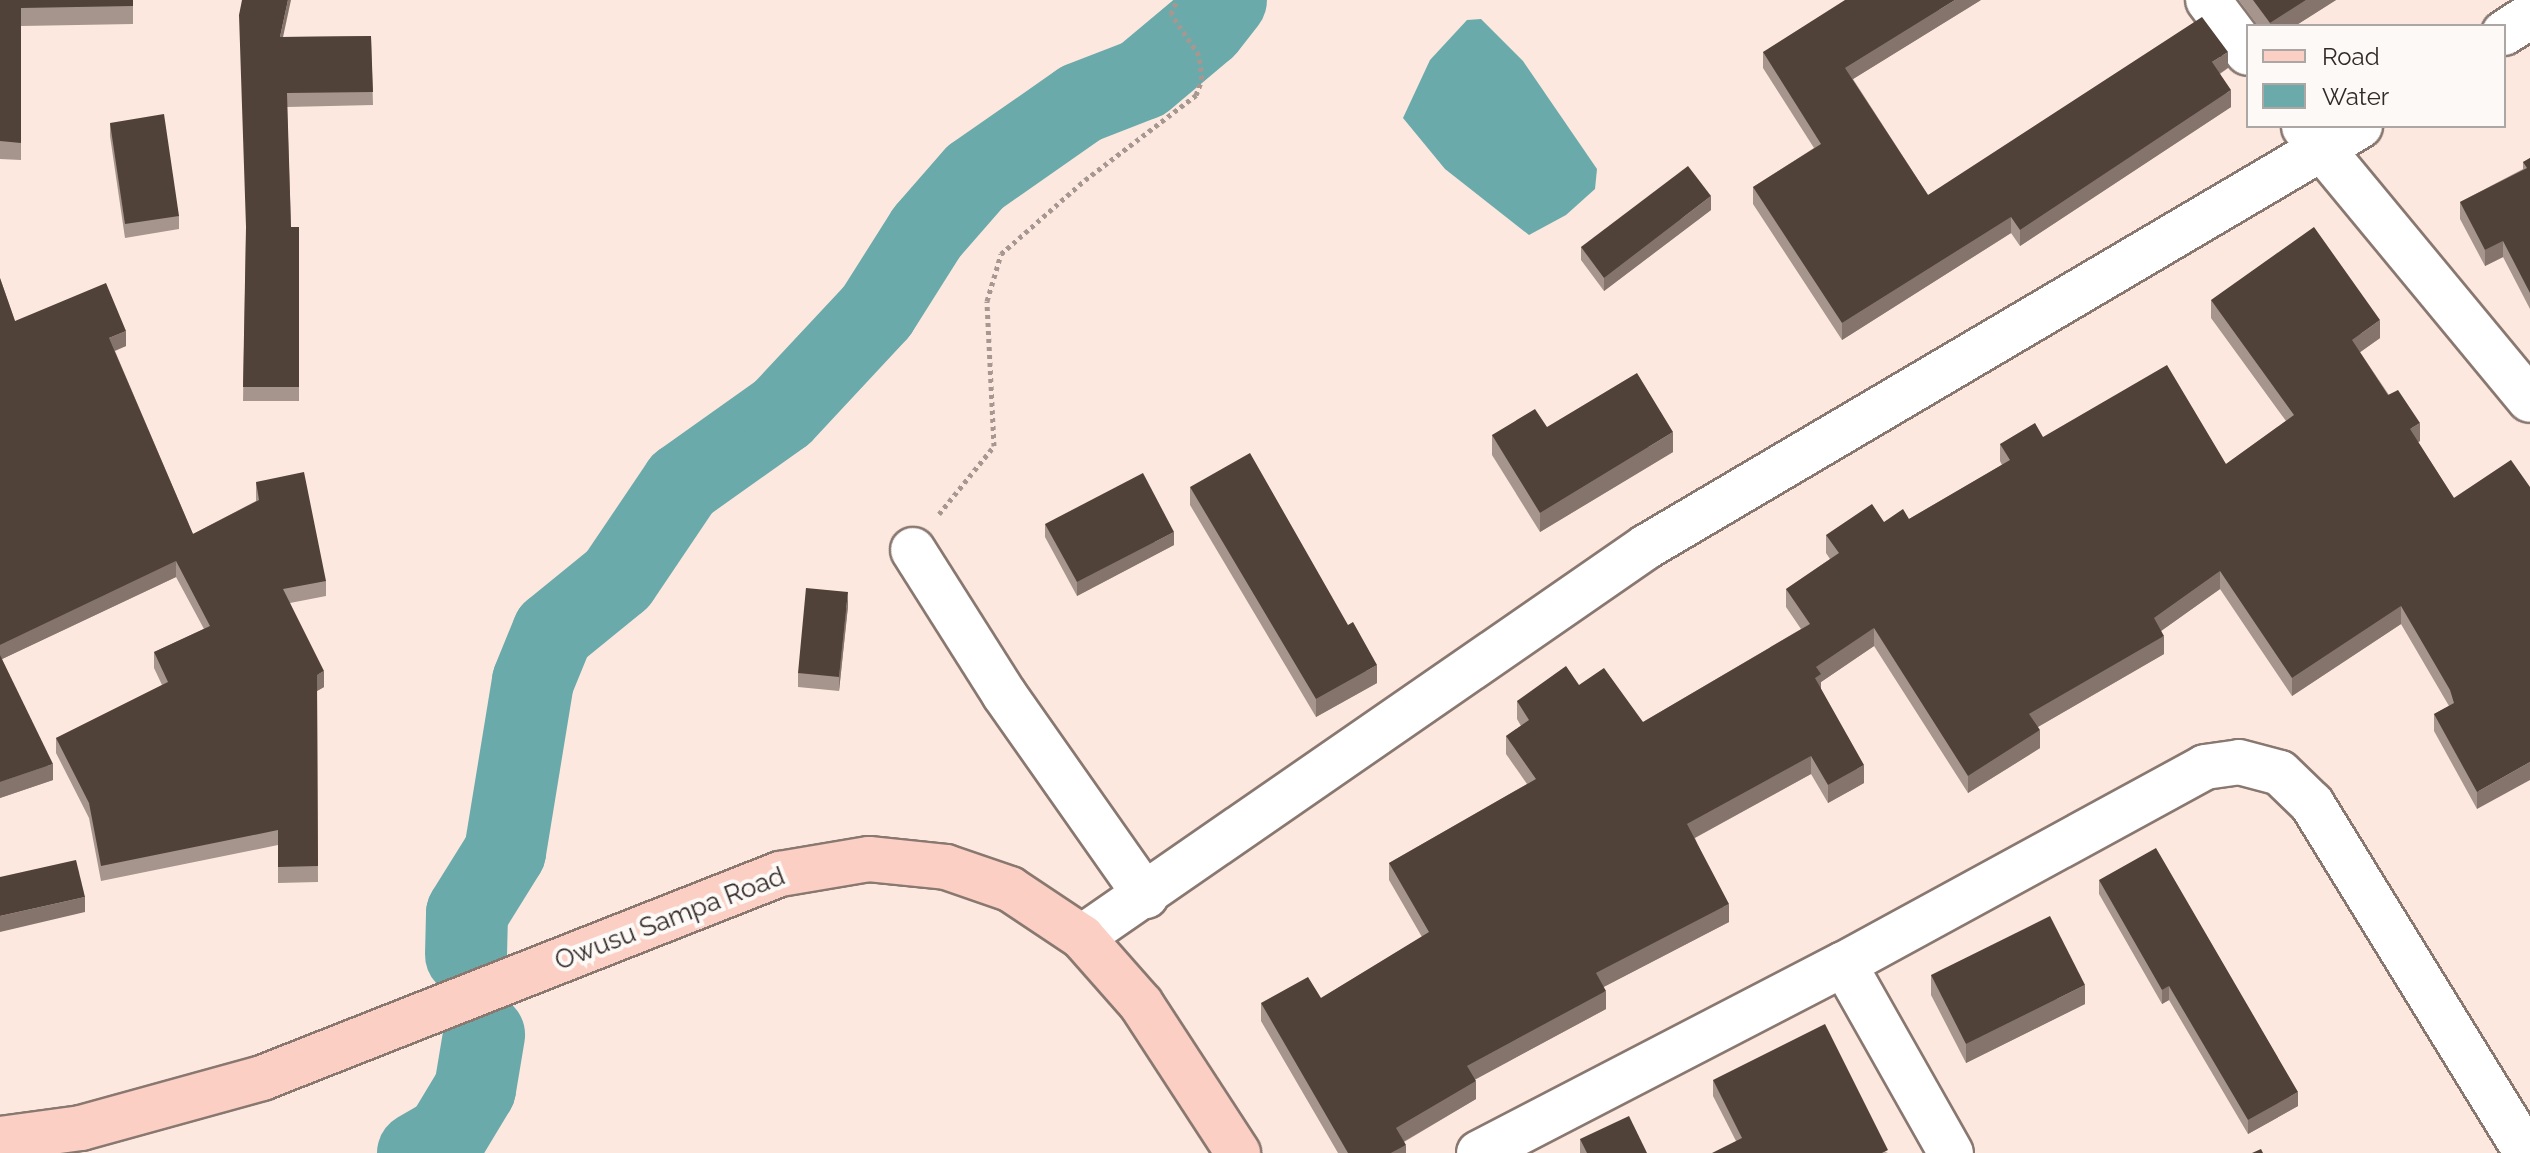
<!DOCTYPE html>
<style>
body{margin:0}
#map{position:relative;width:2530px;height:1153px;overflow:hidden;background:#fce8df;font-family:Raleway,sans-serif}
div>[style]{position:absolute}
.water>*{inset:0;background:#6aaaab}
.river>*{height:82px;margin:-41px;padding:0 41px;transform-origin:41px;border-radius:41px;background:#6aaaab}
.path>*{height:5px;margin-top:-2.5px;transform-origin:0;background:repeating-linear-gradient(90deg,#a69790 0 4px,transparent 0 8px)}
.roads{filter:drop-shadow(2px 0 #897870) drop-shadow(-2px 0 #897870) drop-shadow(0 2px #897870) drop-shadow(0 -2px #897870)}
.minor>*{height:44px;margin:-22px;padding:0 22px;transform-origin:22px;border-radius:22px;background:#fff}
.major>*{height:44px;margin:-22px;padding:0 22px;transform-origin:22px;border-radius:22px;background:#fbcfc3}
.wall>*{inset:0;background:#a6958c}
.shaded-wall>*{inset:0;background:#84746b}
.building>*{inset:0;background:#504239}
span{translate:-50% -50%;white-space:nowrap;text-align:center;line-height:1.15;-webkit-text-stroke:8px #fdf9f7;paint-order:stroke}
.street-label{font-size:26px;color:#322a27}
.legend{position:absolute;left:2246px;top:24px;width:260px;height:104px;box-sizing:border-box;background:#fdf9f7;border:2px solid #aca6a4;margin:0;padding:10px 14px;list-style:none;font-size:24px;color:#322a27}
.legend li{display:flex;align-items:center;gap:16px;height:40px}
.legend b{width:40px;border:2px solid #aca6a4}
</style>
<div id="map">
<div class="water">
<div style="clip-path:polygon(1481px 19px,1523px 61px,1597px 169px,1595px 189px,1566px 215px,1529px 235px,1445px 169px,1403px 118px,1430px 60px,1467px 20px)"></div>
</div>
<div class="river">
<div style="left:466px;top:955px;width:42px;rotate:-88.6deg"></div>
<div style="left:467px;top:913px;width:72px;rotate:-58.1deg"></div>
<div style="left:505px;top:852px;width:173px;rotate:-80.7deg"></div>
<div style="left:533px;top:681px;width:53px;rotate:-67.8deg"></div>
<div style="left:553px;top:632px;width:84px;rotate:-39.2deg"></div>
<div style="left:618px;top:579px;width:115px;rotate:-56deg"></div>
<div style="left:682px;top:484px;width:123px;rotate:-35.4deg"></div>
<div style="left:782px;top:413px;width:139px;rotate:-47deg"></div>
<div style="left:877px;top:311px;width:93px;rotate:-57.7deg"></div>
<div style="left:927px;top:232px;width:73px;rotate:-48.9deg"></div>
<div style="left:975px;top:177px;width:129px;rotate:-34.9deg"></div>
<div style="left:1081px;top:103px;width:66px;rotate:-21.2deg"></div>
<div style="left:1143px;top:79px;width:81px;rotate:-40deg"></div>
<div style="left:1205px;top:27px;width:34px;rotate:-52deg"></div>
<div style="left:418px;top:1153px;width:32px;rotate:-30deg"></div>
<div style="left:446px;top:1137px;width:56px;rotate:-58.9deg"></div>
<div style="left:475px;top:1089px;width:55px;rotate:-80.5deg"></div>
</div>
<div class="path">
<div style="left:939px;top:514px;width:87px;rotate:-51deg"></div>
<div style="left:994px;top:446px;width:145px;rotate:-92.8deg"></div>
<div style="left:987px;top:301px;width:49px;rotate:-73.4deg"></div>
<div style="left:1001px;top:254px;width:112px;rotate:-41.4deg"></div>
<div style="left:1085px;top:180px;width:140px;rotate:-37.4deg"></div>
<div style="left:1196px;top:95px;width:17px;rotate:-69deg"></div>
<div style="left:1202px;top:79px;width:24px;rotate:-97deg"></div>
<div style="left:1199px;top:55px;width:50px;rotate:-124.3deg"></div>
<div style="left:1171px;top:14px;width:15px;rotate:-67deg"></div>
</div>
<div class="roads">
<div class="minor">
<div style="left:2208px;top:0;width:66px;rotate:53deg"></div>
<div style="left:2504px;top:33px;width:31px;rotate:-33deg"></div>
<div style="left:2304px;top:127px;width:354px;rotate:50.4deg"></div>
<div style="left:913px;top:550px;width:170px;rotate:57.7deg"></div>
<div style="left:1004px;top:694px;width:247px;rotate:54.9deg"></div>
<div style="left:1082px;top:937px;width:686px;rotate:-34.66deg"></div>
<div style="left:1646px;top:547px;width:829px;rotate:-30.53deg"></div>
<div style="left:1844px;top:964px;width:217px;rotate:60.5deg"></div>
<div style="left:1479px;top:1153px;width:411px;rotate:-27.4deg"></div>
<div style="left:1844px;top:964px;width:411px;rotate:-28.6deg"></div>
<div style="left:2205px;top:767px;width:34px;rotate:-8deg"></div>
<div style="left:2239px;top:762px;width:42px;rotate:15deg"></div>
<div style="left:2280px;top:773px;width:45px;rotate:44.1deg"></div>
<div style="left:2312px;top:804px;width:410px;rotate:58.4deg"></div>
</div>
<div class="major">
<div style="left:0;top:1139px;width:82px;rotate:-7.7deg"></div>
<div style="left:81px;top:1128px;width:188px;rotate:-15.4deg"></div>
<div style="left:262px;top:1078px;width:557px;rotate:-21.5deg"></div>
<div style="left:780px;top:874px;width:90px;rotate:-9.6deg"></div>
<div style="left:869px;top:859px;width:77px;rotate:5.9deg"></div>
<div style="left:946px;top:867px;width:68px;rotate:19deg"></div>
<div style="left:1010px;top:889px;width:87px;rotate:33.7deg"></div>
<div style="left:1082px;top:937px;width:89px;rotate:48.6deg"></div>
<div style="left:1141px;top:1004px;width:178px;rotate:56.9deg"></div>
</div>
</div>
<div class="wall">
<div style="clip-path:polygon(0 0,133px 0,133px 24px,21px 26px,21px 160px,0 159px)"></div>
<div style="clip-path:polygon(1981px 0,1853px 79px,1928px 195px,2228px 68px,2220px 74px,2231px 107px,2020px 246px,2011px 233px,1842px 340px,1753px 204px,1753px 187px,1814px 148px,1763px 68px,1763px 52px)"></div>
<div style="clip-path:polygon(2239px 0,2336px 0,2295px 26px,2258px 26px)"></div>
<div style="clip-path:polygon(371px 36px,373px 105px,287px 107px,291px 227px,299px 227px,299px 401px,243px 401px,246px 237px,283px 37px)"></div>
<div style="clip-path:polygon(110px 123px,179px 216px,179px 229px,125px 238px,110px 136px)"></div>
<div style="clip-path:polygon(2530px 158px,2530px 309px,2503px 257px,2485px 266px,2460px 219px,2460px 202px,2523px 169px,2523px 162px)"></div>
<div style="clip-path:polygon(1711px 210px,1604px 291px,1581px 260px,1581px 247px)"></div>
<div style="clip-path:polygon(0 278px,15px 321px,126px 346px,115px 351px,193px 534px,256px 501px,256px 482px,326px 581px,326px 596px,290px 603px,324px 687px,317px 691px,318px 882px,278px 883px,278px 845px,101px 881px,89px 818px,56px 753px,56px 738px,162px 685px,154px 668px,154px 652px,204px 629px,176px 577px,2px 659px,53px 780px,0 798px)"></div>
<div style="clip-path:polygon(2211px 300px,2380px 338px,2360px 352px,2420px 441px,2418px 442px,2454px 498px,2511px 460px,2477px 809px,2434px 731px,2434px 714px,2449px 706px,2401px 624px,2292px 696px,2220px 589px,2161px 631px,2164px 654px,2038px 727px,2040px 748px,1968px 793px,1874px 646px,1821px 682px,1821px 689px,1864px 783px,1828px 803px,1811px 774px,1695px 838px,1729px 922px,1603px 987px,1606px 1009px,1475px 1079px,1476px 1099px,1404px 1142px,1406px 1153px,1338px 1153px,1261px 1021px,1261px 1003px,1321px 998px,1422px 937px,1389px 880px,1389px 863px,1527px 784px,1506px 754px,1506px 736px,1521px 726px,1517px 719px,1517px 701px,1579px 685px,1643px 722px,1801px 629px,1786px 607px,1786px 589px,1830px 559px,1826px 553px,1826px 535px,1884px 522px,1909px 519px,2002px 465px,2000px 461px,2000px 444px,2043px 437px,2226px 464px,2286px 421px,2211px 318px)"></div>
<div style="clip-path:polygon(1547px 427px,1673px 452px,1540px 532px,1492px 455px,1492px 435px)"></div>
<div style="clip-path:polygon(1190px 487px,1377px 683px,1316px 717px,1190px 505px)"></div>
<div style="clip-path:polygon(1045px 524px,1174px 545px,1077px 596px,1045px 537px)"></div>
<div style="clip-path:polygon(848px 606px,839px 691px,798px 687px,798px 673px)"></div>
<div style="clip-path:polygon(2099px 880px,2298px 1106px,2248px 1134px,2169px 1000px,2162px 1004px,2099px 894px)"></div>
<div style="clip-path:polygon(1931px 975px,2085px 1004px,1966px 1063px,1931px 995px)"></div>
<div style="clip-path:polygon(1713px 1080px,1888px 1153px,1736px 1141px,1713px 1096px)"></div>
<div style="clip-path:polygon(1580px 1139px,1647px 1153px,1580px 1153px)"></div>
</div>
<div class="shaded-wall">
<div style="clip-path:polygon(288px 0,291px 0,280px 51px,280px 37px)"></div>
<div style="clip-path:polygon(1955px 0,1981px 0,1845px 84px,1845px 68px)"></div>
<div style="clip-path:polygon(2306px 0,2336px 0,2295px 26px,2270px 26px,2270px 23px)"></div>
<div style="clip-path:polygon(2228px 52px,2228px 68px,2212px 78px,2212px 62px)"></div>
<div style="clip-path:polygon(2231px 90px,2231px 107px,2020px 246px,2020px 230px)"></div>
<div style="clip-path:polygon(1711px 196px,1711px 210px,1604px 291px,1604px 278px)"></div>
<div style="clip-path:polygon(2011px 217px,2011px 233px,1842px 340px,1842px 323px)"></div>
<div style="clip-path:polygon(2503px 241px,2503px 257px,2485px 266px,2485px 250px)"></div>
<div style="clip-path:polygon(2380px 320px,2380px 338px,2352px 358px,2352px 340px)"></div>
<div style="clip-path:polygon(126px 331px,126px 346px,109px 353px,109px 338px)"></div>
<div style="clip-path:polygon(2420px 423px,2420px 441px,2410px 447px,2410px 429px)"></div>
<div style="clip-path:polygon(1673px 432px,1673px 452px,1540px 532px,1540px 513px)"></div>
<div style="clip-path:polygon(1174px 532px,1174px 545px,1077px 596px,1077px 582px)"></div>
<div style="clip-path:polygon(176px 561px,176px 577px,0 660px,0 645px)"></div>
<div style="clip-path:polygon(2220px 571px,2220px 589px,2154px 636px,2154px 618px)"></div>
<div style="clip-path:polygon(848px 592px,848px 606px,839px 691px,839px 677px)"></div>
<div style="clip-path:polygon(2401px 606px,2401px 624px,2292px 696px,2292px 678px)"></div>
<div style="clip-path:polygon(1874px 628px,1874px 646px,1821px 682px,1821px 692px,1815px 678px,1816px 667px)"></div>
<div style="clip-path:polygon(2164px 636px,2164px 654px,2029px 732px,2029px 714px)"></div>
<div style="clip-path:polygon(1377px 665px,1377px 683px,1316px 717px,1316px 699px)"></div>
<div style="clip-path:polygon(324px 671px,324px 687px,317px 691px,317px 675px)"></div>
<div style="clip-path:polygon(2040px 730px,2040px 748px,1968px 793px,1968px 776px)"></div>
<div style="clip-path:polygon(1811px 756px,1811px 774px,1687px 842px,1687px 824px)"></div>
<div style="clip-path:polygon(2530px 762px,2530px 780px,2477px 809px,2477px 792px)"></div>
<div style="clip-path:polygon(53px 764px,53px 780px,0 798px,0 782px)"></div>
<div style="clip-path:polygon(1864px 765px,1864px 783px,1828px 803px,1828px 785px)"></div>
<div style="clip-path:polygon(85px 897px,85px 912px,0 932px,0 916px)"></div>
<div style="clip-path:polygon(1729px 904px,1729px 922px,1596px 991px,1596px 973px)"></div>
<div style="clip-path:polygon(2085px 985px,2085px 1004px,1966px 1063px,1966px 1044px)"></div>
<div style="clip-path:polygon(2169px 986px,2169px 1000px,2162px 1004px,2162px 990px)"></div>
<div style="clip-path:polygon(1606px 991px,1606px 1009px,1467px 1084px,1467px 1066px)"></div>
<div style="clip-path:polygon(1476px 1081px,1476px 1099px,1396px 1146px,1396px 1128px)"></div>
<div style="clip-path:polygon(2298px 1092px,2298px 1106px,2248px 1134px,2248px 1120px)"></div>
<div style="clip-path:polygon(1406px 1145px,1406px 1153px,1391px 1153px)"></div>
</div>
<div class="building">
<div style="clip-path:polygon(0 0,133px 0,133px 6px,21px 8px,21px 143px,0 141px)"></div>
<div style="clip-path:polygon(242px 0,288px 0,280px 37px,371px 36px,373px 92px,287px 93px,291px 227px,299px 227px,299px 387px,243px 387px,246px 227px,239px 15px)"></div>
<div style="clip-path:polygon(1845px 0,1955px 0,1845px 68px,1928px 195px,2202px 17px,2228px 52px,2212px 62px,2231px 90px,2020px 230px,2011px 217px,1842px 323px,1753px 187px,1821px 144px,1763px 52px)"></div>
<div style="clip-path:polygon(2253px 0,2306px 0,2270px 23px)"></div>
<div style="clip-path:polygon(164px 114px,179px 216px,125px 224px,110px 123px)"></div>
<div style="clip-path:polygon(2530px 158px,2530px 293px,2503px 241px,2485px 250px,2460px 202px,2527px 168px,2523px 162px)"></div>
<div style="clip-path:polygon(1688px 166px,1711px 196px,1604px 278px,1581px 247px)"></div>
<div style="clip-path:polygon(2314px 227px,2380px 320px,2352px 340px,2388px 395px,2398px 390px,2420px 423px,2410px 429px,2454px 498px,2511px 460px,2530px 487px,2530px 762px,2477px 792px,2434px 714px,2454px 703px,2450px 690px,2401px 606px,2292px 678px,2220px 571px,2154px 618px,2164px 636px,2029px 714px,2040px 730px,1968px 776px,1874px 628px,1816px 667px,1821px 674px,1815px 678px,1864px 765px,1828px 785px,1811px 756px,1687px 824px,1729px 904px,1596px 973px,1606px 991px,1467px 1066px,1476px 1081px,1396px 1128px,1406px 1145px,1391px 1153px,1348px 1153px,1261px 1003px,1308px 977px,1321px 998px,1429px 932px,1389px 863px,1536px 779px,1506px 736px,1529px 720px,1517px 701px,1566px 666px,1579px 685px,1604px 668px,1643px 722px,1810px 624px,1786px 589px,1839px 553px,1826px 535px,1872px 504px,1884px 522px,1903px 509px,1909px 519px,2010px 460px,2000px 444px,2035px 423px,2043px 437px,2167px 365px,2226px 464px,2294px 415px,2211px 300px)"></div>
<div style="clip-path:polygon(0 278px,15px 321px,106px 283px,126px 331px,109px 338px,193px 534px,259px 500px,256px 482px,304px 472px,326px 581px,283px 589px,324px 671px,317px 675px,318px 866px,278px 867px,278px 830px,101px 866px,89px 803px,56px 738px,168px 682px,154px 652px,210px 626px,176px 561px,0 645px)"></div>
<div style="clip-path:polygon(1637px 373px,1673px 432px,1540px 513px,1492px 435px,1535px 409px,1547px 427px)"></div>
<div style="clip-path:polygon(1250px 453px,1348px 625px,1353px 622px,1377px 665px,1316px 699px,1190px 487px)"></div>
<div style="clip-path:polygon(1143px 473px,1174px 532px,1077px 582px,1045px 524px)"></div>
<div style="clip-path:polygon(806px 588px,848px 592px,839px 677px,798px 673px)"></div>
<div style="clip-path:polygon(0 655px,53px 764px,0 782px)"></div>
<div style="clip-path:polygon(2156px 848px,2298px 1092px,2248px 1120px,2169px 986px,2162px 990px,2099px 880px)"></div>
<div style="clip-path:polygon(76px 860px,85px 897px,0 916px,0 877px)"></div>
<div style="clip-path:polygon(2050px 916px,2085px 985px,1966px 1044px,1931px 975px)"></div>
<div style="clip-path:polygon(1825px 1024px,1888px 1150px,1882px 1153px,1712px 1153px,1742px 1138px,1713px 1080px)"></div>
<div style="clip-path:polygon(1629px 1116px,1647px 1153px,1587px 1153px,1580px 1139px)"></div>
<div style="clip-path:polygon(2261px 1149px,2263px 1153px,2252px 1153px)"></div>
</div>
<div class="street-label">
<span style="left:670px;top:919px;rotate:-21deg">Owusu Sampa Road</span>
</div>
<ul class="legend">
<li><b style="height:10px;background:#fbcfc3"></b>Road</li>
<li><b style="height:22px;background:#6aaaab"></b>Water</li>
</ul>
</div>
